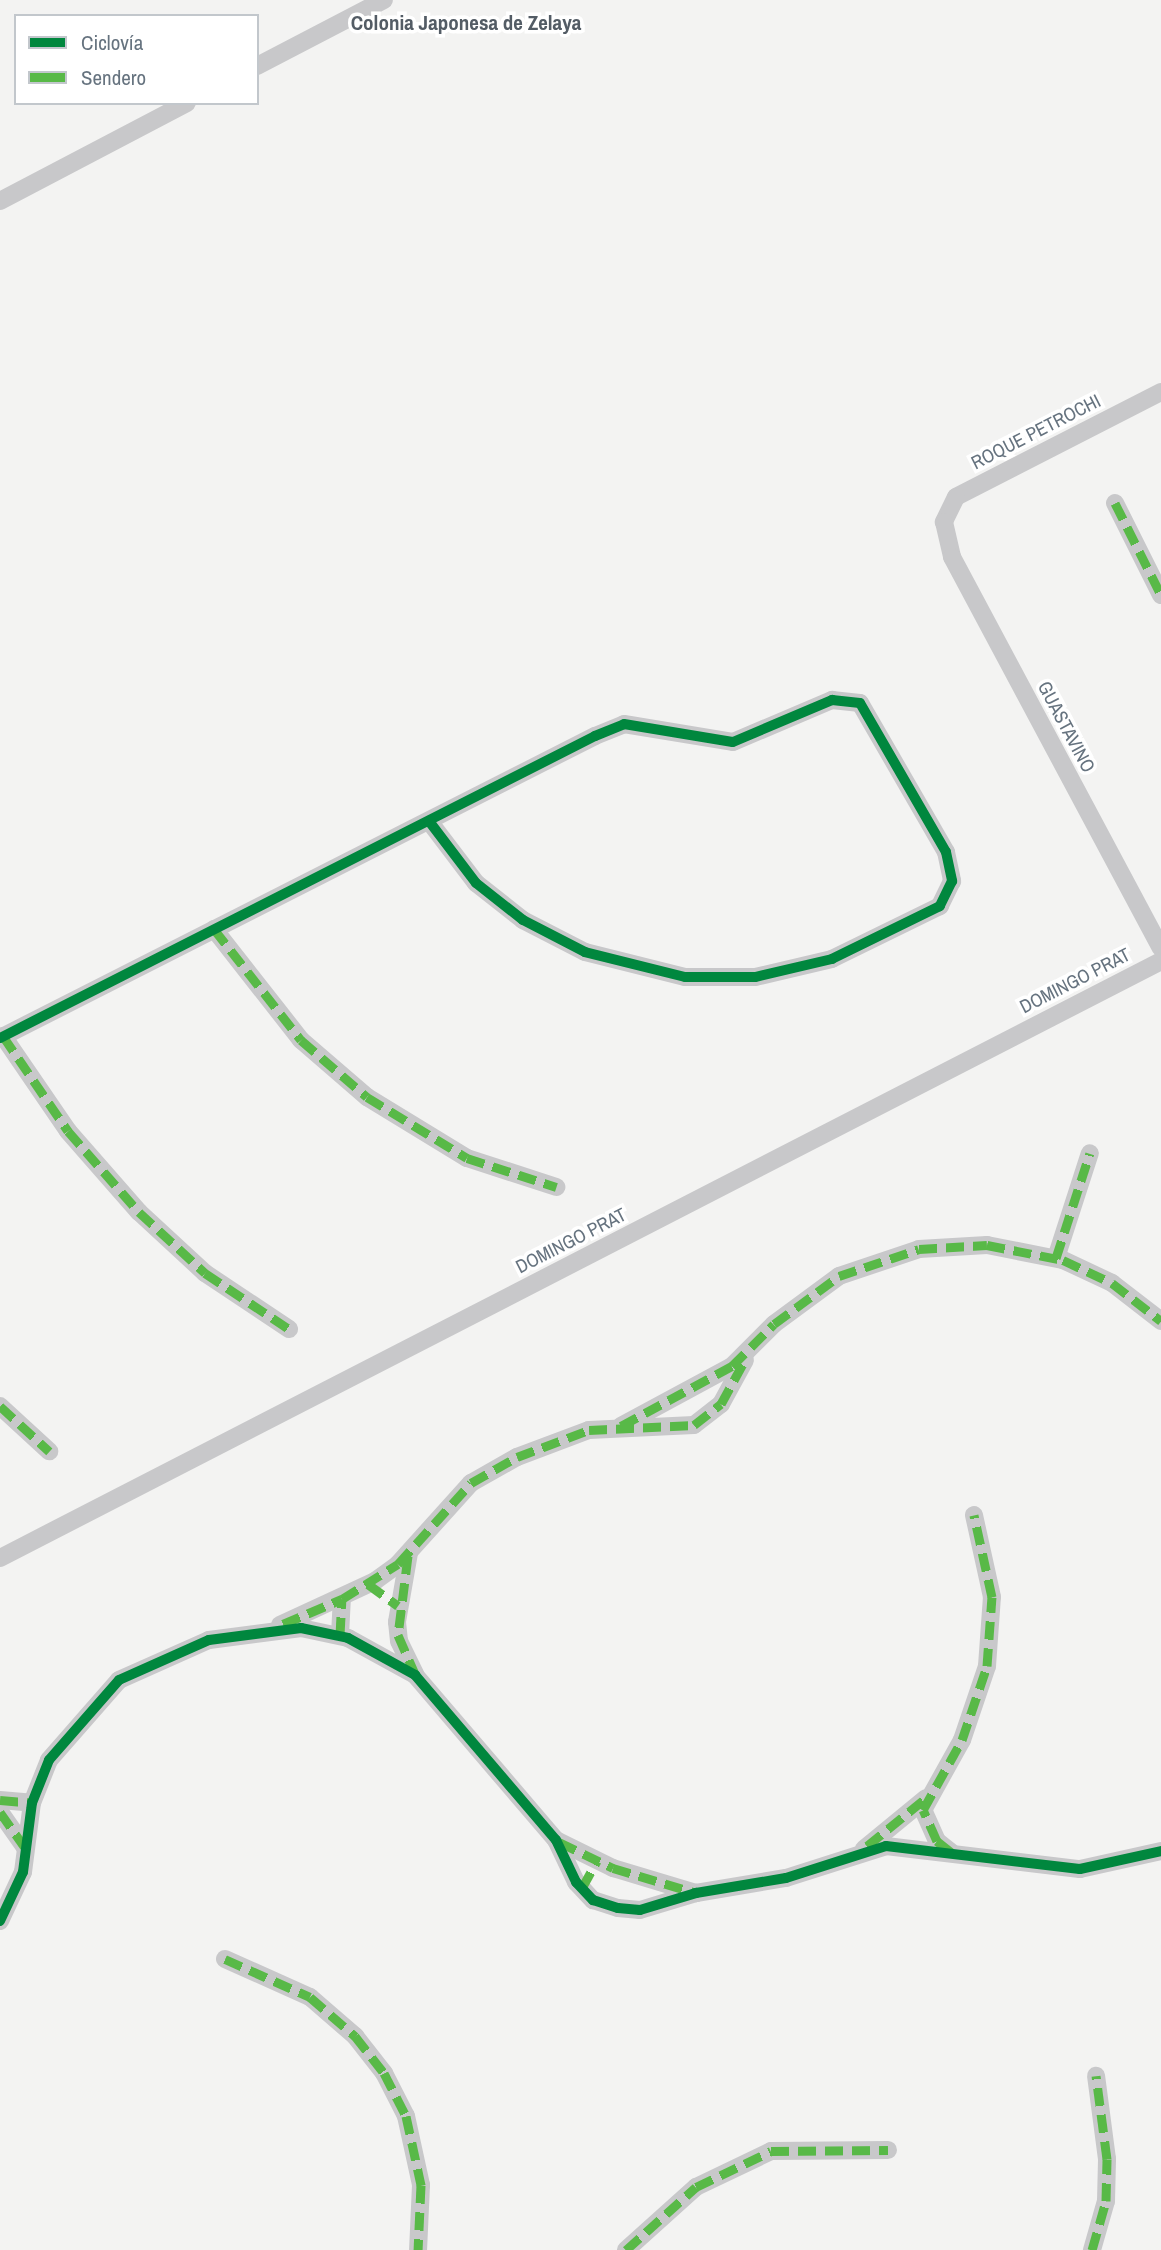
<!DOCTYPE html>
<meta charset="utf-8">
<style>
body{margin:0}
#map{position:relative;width:1161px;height:2250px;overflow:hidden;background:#f3f3f2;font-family:"Archivo Narrow",sans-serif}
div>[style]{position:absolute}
.minor>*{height:18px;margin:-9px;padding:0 9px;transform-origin:9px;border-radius:9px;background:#c8c8ca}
.quiet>*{height:9px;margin-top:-4.5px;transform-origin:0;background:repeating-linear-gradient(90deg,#58b947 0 18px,transparent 0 27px)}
.cycleway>*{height:10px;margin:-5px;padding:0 5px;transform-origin:5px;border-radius:5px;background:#00873e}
span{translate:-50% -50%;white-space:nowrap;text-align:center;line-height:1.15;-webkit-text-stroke:7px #fff;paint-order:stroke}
.street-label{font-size:19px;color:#66737f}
.neighbourhood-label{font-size:21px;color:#535c65;font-weight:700}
.legend{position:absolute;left:14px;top:14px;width:245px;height:91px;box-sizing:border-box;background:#fff;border:2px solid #c2c7cc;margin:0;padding:9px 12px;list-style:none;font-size:21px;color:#66737f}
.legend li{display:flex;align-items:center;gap:14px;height:35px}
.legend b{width:35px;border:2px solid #c2c7cc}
</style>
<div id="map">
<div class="minor">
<div style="left:257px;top:66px;width:143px;rotate:-27.5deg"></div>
<div style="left:0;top:201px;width:211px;rotate:-27.7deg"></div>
<div style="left:1161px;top:392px;width:230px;rotate:152.9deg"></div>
<div style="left:956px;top:497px;width:28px;rotate:116deg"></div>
<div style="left:944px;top:522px;width:36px;rotate:77deg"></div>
<div style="left:952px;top:557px;width:443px;rotate:61.9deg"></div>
<div style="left:1115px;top:503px;width:103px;rotate:63.4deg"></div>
<div style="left:214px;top:929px;width:141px;rotate:51.9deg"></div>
<div style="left:301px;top:1040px;width:87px;rotate:40.8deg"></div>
<div style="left:367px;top:1097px;width:117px;rotate:31.4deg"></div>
<div style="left:467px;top:1158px;width:94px;rotate:18deg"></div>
<div style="left:3px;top:1036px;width:115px;rotate:55.6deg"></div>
<div style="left:68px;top:1131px;width:108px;rotate:48.8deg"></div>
<div style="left:139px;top:1212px;width:90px;rotate:42.7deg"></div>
<div style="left:205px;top:1273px;width:101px;rotate:33.7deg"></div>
<div style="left:0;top:1038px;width:667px;rotate:-26.91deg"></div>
<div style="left:595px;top:736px;width:31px;rotate:-22deg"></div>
<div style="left:624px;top:724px;width:110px;rotate:9.4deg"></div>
<div style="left:733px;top:742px;width:108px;rotate:-23deg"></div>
<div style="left:832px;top:700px;width:28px;rotate:6deg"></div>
<div style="left:860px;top:703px;width:172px;rotate:60deg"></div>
<div style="left:946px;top:852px;width:30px;rotate:78deg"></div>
<div style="left:952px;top:881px;width:28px;rotate:116deg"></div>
<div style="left:940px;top:906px;width:120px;rotate:153.9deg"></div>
<div style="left:832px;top:959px;width:79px;rotate:166.8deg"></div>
<div style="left:755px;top:977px;width:70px;rotate:180deg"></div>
<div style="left:685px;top:977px;width:103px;rotate:-166deg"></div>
<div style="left:585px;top:952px;width:70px;rotate:-152.7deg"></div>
<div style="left:523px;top:920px;width:60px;rotate:-141.8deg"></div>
<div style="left:476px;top:883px;width:78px;rotate:-127.2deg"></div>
<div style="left:1056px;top:1258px;width:110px;rotate:-72.1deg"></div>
<div style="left:0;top:1406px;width:67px;rotate:42.6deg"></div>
<div style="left:621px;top:1426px;width:126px;rotate:-28.4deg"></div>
<div style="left:732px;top:1366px;width:59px;rotate:-45deg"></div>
<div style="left:774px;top:1324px;width:81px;rotate:-36.4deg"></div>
<div style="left:839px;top:1276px;width:84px;rotate:-18.6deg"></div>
<div style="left:919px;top:1249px;width:68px;rotate:-3.4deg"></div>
<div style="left:987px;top:1245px;width:77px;rotate:11.2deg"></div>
<div style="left:1063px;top:1260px;width:54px;rotate:25.1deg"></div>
<div style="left:1112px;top:1283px;width:62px;rotate:37.8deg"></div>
<div style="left:409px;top:1553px;width:70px;rotate:99.9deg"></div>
<div style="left:397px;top:1622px;width:19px;rotate:84deg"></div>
<div style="left:399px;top:1641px;width:37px;rotate:64deg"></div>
<div style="left:0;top:1558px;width:1305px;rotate:-27.21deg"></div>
<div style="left:280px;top:1625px;width:105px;rotate:-24.9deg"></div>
<div style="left:375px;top:1581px;width:29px;rotate:-36deg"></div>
<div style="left:398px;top:1564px;width:109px;rotate:-48deg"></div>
<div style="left:471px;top:1483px;width:53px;rotate:-29.5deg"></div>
<div style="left:517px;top:1457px;width:77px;rotate:-20.6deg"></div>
<div style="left:589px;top:1430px;width:105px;rotate:-2.7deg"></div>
<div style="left:694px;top:1425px;width:34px;rotate:-38deg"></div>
<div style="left:721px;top:1404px;width:50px;rotate:-61.4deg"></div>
<div style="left:340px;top:1635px;width:36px;rotate:-87deg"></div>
<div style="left:0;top:1800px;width:32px;rotate:5deg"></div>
<div style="left:0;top:1812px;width:42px;rotate:54.8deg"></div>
<div style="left:556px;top:1840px;width:64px;rotate:26.2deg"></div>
<div style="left:613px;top:1868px;width:87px;rotate:16.8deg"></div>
<div style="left:864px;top:1849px;width:80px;rotate:-39.4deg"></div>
<div style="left:951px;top:1852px;width:18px;rotate:-142deg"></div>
<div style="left:937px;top:1841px;width:34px;rotate:-114deg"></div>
<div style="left:923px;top:1810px;width:80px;rotate:-60.9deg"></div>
<div style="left:962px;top:1740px;width:78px;rotate:-71.3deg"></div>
<div style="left:987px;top:1666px;width:69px;rotate:-85.9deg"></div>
<div style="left:992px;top:1597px;width:84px;rotate:-102.4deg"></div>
<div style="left:0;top:1921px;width:54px;rotate:-64.9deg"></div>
<div style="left:23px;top:1872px;width:70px;rotate:-82.6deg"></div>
<div style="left:32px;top:1803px;width:46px;rotate:-68.4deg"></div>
<div style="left:49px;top:1760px;width:106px;rotate:-48.8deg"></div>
<div style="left:119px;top:1680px;width:98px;rotate:-24deg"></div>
<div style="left:209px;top:1640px;width:93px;rotate:-7.4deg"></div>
<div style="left:301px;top:1628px;width:48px;rotate:12deg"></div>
<div style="left:348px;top:1638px;width:77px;rotate:28.9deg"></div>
<div style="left:415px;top:1675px;width:217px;rotate:49.5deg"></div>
<div style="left:556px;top:1840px;width:47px;rotate:64.5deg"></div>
<div style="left:576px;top:1882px;width:25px;rotate:47deg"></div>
<div style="left:593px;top:1900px;width:26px;rotate:18deg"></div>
<div style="left:618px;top:1908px;width:22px;rotate:5deg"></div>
<div style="left:640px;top:1910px;width:59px;rotate:-16.9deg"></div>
<div style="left:696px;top:1893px;width:91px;rotate:-9.5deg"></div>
<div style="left:786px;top:1878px;width:105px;rotate:-17.7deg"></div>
<div style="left:886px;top:1846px;width:195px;rotate:6.8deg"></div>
<div style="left:1080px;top:1869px;width:83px;rotate:-12.5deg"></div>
<div style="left:225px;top:1959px;width:93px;rotate:24.1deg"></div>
<div style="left:310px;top:1997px;width:60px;rotate:40.9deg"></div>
<div style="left:355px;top:2036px;width:47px;rotate:51.9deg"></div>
<div style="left:384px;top:2073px;width:48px;rotate:62.9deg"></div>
<div style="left:406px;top:2116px;width:71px;rotate:77.7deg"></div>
<div style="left:421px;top:2185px;width:65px;rotate:92.6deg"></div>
<div style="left:626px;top:2250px;width:94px;rotate:-42deg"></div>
<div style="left:696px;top:2187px;width:83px;rotate:-25.6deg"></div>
<div style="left:771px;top:2151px;width:117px;rotate:-0.5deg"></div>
<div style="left:1092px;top:2250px;width:51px;rotate:-74.1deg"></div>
<div style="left:1106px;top:2201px;width:42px;rotate:-88.6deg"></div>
<div style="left:1107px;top:2159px;width:84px;rotate:-97.5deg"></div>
</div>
<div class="quiet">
<div style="left:1115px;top:503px;width:103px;rotate:63.4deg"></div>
<div style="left:214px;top:929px;width:141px;rotate:51.9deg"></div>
<div style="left:301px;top:1040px;width:87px;rotate:40.8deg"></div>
<div style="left:367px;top:1097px;width:117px;rotate:31.4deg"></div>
<div style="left:467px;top:1158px;width:94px;rotate:18deg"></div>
<div style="left:3px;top:1036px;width:115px;rotate:55.6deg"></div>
<div style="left:68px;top:1131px;width:108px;rotate:48.8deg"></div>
<div style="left:139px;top:1212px;width:90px;rotate:42.7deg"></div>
<div style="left:205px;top:1273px;width:101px;rotate:33.7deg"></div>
<div style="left:1056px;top:1258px;width:110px;rotate:-72.1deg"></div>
<div style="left:0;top:1406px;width:67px;rotate:42.6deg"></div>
<div style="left:621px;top:1426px;width:126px;rotate:-28.4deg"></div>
<div style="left:732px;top:1366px;width:59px;rotate:-45deg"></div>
<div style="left:774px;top:1324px;width:81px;rotate:-36.4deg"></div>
<div style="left:839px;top:1276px;width:84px;rotate:-18.6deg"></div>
<div style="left:919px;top:1249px;width:68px;rotate:-3.4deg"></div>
<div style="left:987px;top:1245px;width:77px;rotate:11.2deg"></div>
<div style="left:1063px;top:1260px;width:54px;rotate:25.1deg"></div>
<div style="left:1112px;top:1283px;width:62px;rotate:37.8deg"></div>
<div style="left:408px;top:1556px;width:80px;rotate:97.2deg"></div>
<div style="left:398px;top:1635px;width:43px;rotate:66.4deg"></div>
<div style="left:368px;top:1584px;width:37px;rotate:36deg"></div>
<div style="left:283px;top:1624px;width:64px;rotate:-23deg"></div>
<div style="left:342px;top:1599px;width:66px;rotate:-32deg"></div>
<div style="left:398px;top:1564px;width:109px;rotate:-48deg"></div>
<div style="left:471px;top:1483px;width:53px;rotate:-29.5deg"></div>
<div style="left:517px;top:1457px;width:77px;rotate:-20.6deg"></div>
<div style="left:589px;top:1430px;width:105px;rotate:-2.7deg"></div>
<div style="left:694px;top:1425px;width:34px;rotate:-38deg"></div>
<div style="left:721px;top:1404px;width:50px;rotate:-61.4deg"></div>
<div style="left:340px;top:1635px;width:36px;rotate:-87deg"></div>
<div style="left:0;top:1800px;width:32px;rotate:5deg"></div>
<div style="left:0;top:1812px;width:42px;rotate:54.8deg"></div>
<div style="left:559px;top:1842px;width:60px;rotate:25.7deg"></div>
<div style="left:613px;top:1868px;width:84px;rotate:16.7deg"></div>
<div style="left:867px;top:1846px;width:76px;rotate:-39.1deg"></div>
<div style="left:951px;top:1852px;width:18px;rotate:-142deg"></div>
<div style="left:937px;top:1841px;width:34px;rotate:-114deg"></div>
<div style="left:923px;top:1810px;width:80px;rotate:-60.9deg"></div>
<div style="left:962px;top:1740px;width:78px;rotate:-71.3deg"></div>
<div style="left:987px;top:1666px;width:69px;rotate:-85.9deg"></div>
<div style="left:992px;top:1597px;width:84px;rotate:-102.4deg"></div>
<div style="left:582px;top:1888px;width:31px;rotate:-61deg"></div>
<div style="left:225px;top:1959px;width:93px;rotate:24.1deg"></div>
<div style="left:310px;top:1997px;width:60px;rotate:40.9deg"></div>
<div style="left:355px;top:2036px;width:47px;rotate:51.9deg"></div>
<div style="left:384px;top:2073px;width:48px;rotate:62.9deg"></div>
<div style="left:406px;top:2116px;width:71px;rotate:77.7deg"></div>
<div style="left:421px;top:2185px;width:65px;rotate:92.6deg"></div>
<div style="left:626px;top:2250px;width:94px;rotate:-42deg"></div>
<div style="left:696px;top:2187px;width:83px;rotate:-25.6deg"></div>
<div style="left:771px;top:2151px;width:117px;rotate:-0.5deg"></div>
<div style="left:1092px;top:2250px;width:51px;rotate:-74.1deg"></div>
<div style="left:1106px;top:2201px;width:42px;rotate:-88.6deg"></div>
<div style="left:1107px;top:2159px;width:84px;rotate:-97.5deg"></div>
</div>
<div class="cycleway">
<div style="left:0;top:1038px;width:667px;rotate:-26.91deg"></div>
<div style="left:595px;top:736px;width:31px;rotate:-22deg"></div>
<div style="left:624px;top:724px;width:110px;rotate:9.4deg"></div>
<div style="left:733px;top:742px;width:108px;rotate:-23deg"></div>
<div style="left:832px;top:700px;width:28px;rotate:6deg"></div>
<div style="left:860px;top:703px;width:172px;rotate:60deg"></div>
<div style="left:946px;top:852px;width:30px;rotate:78deg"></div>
<div style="left:952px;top:881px;width:28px;rotate:116deg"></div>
<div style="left:940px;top:906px;width:120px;rotate:153.9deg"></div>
<div style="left:832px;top:959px;width:79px;rotate:166.8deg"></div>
<div style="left:755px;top:977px;width:70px;rotate:180deg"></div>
<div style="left:685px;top:977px;width:103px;rotate:-166deg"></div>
<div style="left:585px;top:952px;width:70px;rotate:-152.7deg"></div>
<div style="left:523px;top:920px;width:60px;rotate:-141.8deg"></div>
<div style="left:476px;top:883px;width:78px;rotate:-127.2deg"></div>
<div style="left:0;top:1921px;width:54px;rotate:-64.9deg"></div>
<div style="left:23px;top:1872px;width:70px;rotate:-82.6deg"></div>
<div style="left:32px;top:1803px;width:46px;rotate:-68.4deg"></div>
<div style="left:49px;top:1760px;width:106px;rotate:-48.8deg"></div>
<div style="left:119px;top:1680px;width:98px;rotate:-24deg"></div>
<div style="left:209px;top:1640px;width:93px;rotate:-7.4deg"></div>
<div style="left:301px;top:1628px;width:48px;rotate:12deg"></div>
<div style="left:348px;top:1638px;width:77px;rotate:28.9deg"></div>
<div style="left:415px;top:1675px;width:217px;rotate:49.5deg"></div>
<div style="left:556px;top:1840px;width:47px;rotate:64.5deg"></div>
<div style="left:576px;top:1882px;width:25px;rotate:47deg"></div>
<div style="left:593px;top:1900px;width:26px;rotate:18deg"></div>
<div style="left:618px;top:1908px;width:22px;rotate:5deg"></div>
<div style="left:640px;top:1910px;width:59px;rotate:-16.9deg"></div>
<div style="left:696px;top:1893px;width:91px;rotate:-9.5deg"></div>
<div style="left:786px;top:1878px;width:105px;rotate:-17.7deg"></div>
<div style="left:886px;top:1846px;width:195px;rotate:6.8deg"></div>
<div style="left:1080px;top:1869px;width:83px;rotate:-12.5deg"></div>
</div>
<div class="street-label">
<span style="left:1036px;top:432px;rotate:-27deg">ROQUE PETROCHI</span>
<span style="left:1066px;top:727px;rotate:62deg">GUASTAVINO</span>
<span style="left:1075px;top:981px;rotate:-27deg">DOMINGO PRAT</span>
<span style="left:571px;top:1241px;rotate:-27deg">DOMINGO PRAT</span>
</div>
<div class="neighbourhood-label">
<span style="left:466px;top:23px">Colonia Japonesa de Zelaya</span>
</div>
<ul class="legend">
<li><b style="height:9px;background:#00873e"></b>Ciclovía</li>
<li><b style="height:9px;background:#58b947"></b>Sendero</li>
</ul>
</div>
